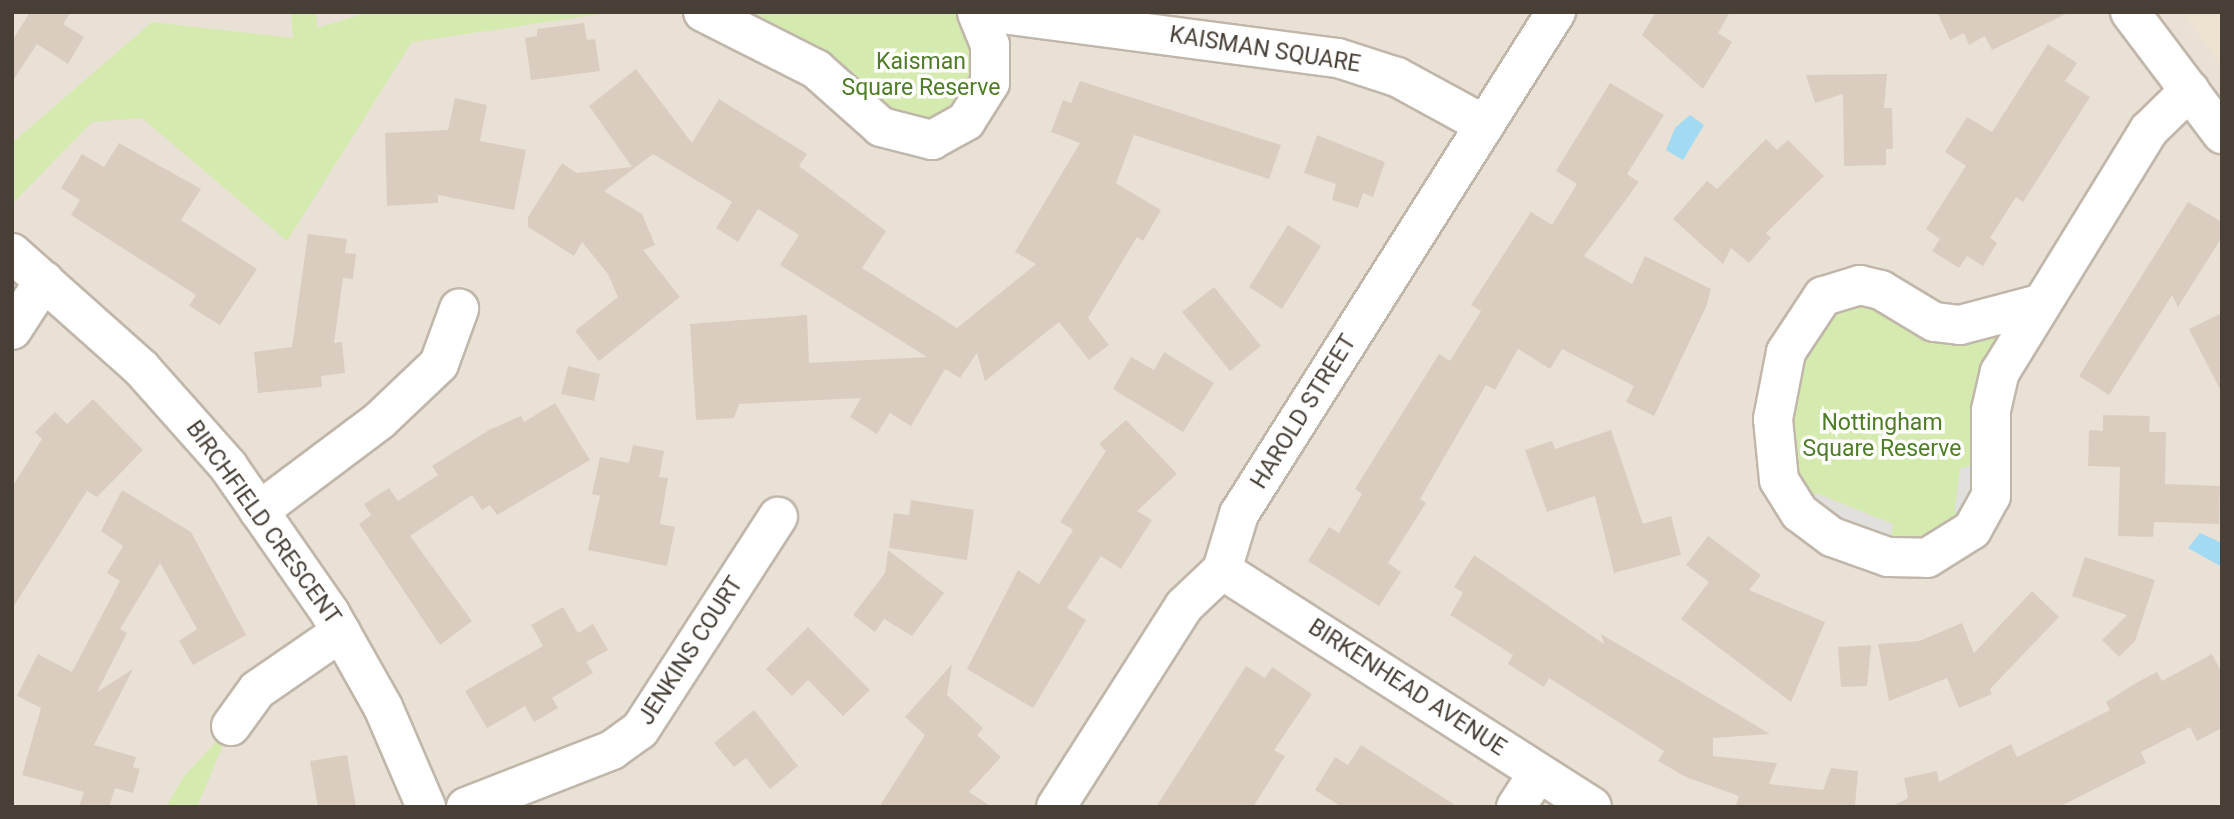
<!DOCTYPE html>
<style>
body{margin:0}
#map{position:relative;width:2234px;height:819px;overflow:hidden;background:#f4efe8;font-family:Roboto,sans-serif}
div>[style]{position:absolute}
.residential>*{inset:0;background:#e9e1d5}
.education>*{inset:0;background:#eee3d1}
.green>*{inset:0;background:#d5eaaf}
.parking>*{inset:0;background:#e2e0dd}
.water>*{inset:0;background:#a2daf3}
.building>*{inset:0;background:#dacdbf}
.roads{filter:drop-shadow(2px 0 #c0b6aa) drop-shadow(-2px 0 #c0b6aa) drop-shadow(0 2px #c0b6aa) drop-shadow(0 -2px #c0b6aa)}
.minor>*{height:38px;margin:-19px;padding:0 19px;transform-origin:19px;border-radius:19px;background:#fff}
span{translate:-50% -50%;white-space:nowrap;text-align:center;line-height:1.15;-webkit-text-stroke:7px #fff;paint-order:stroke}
.street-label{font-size:23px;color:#483f36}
.park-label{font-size:23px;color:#4f7d26}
.frame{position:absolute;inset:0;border:14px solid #483f36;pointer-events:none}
</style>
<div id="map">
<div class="residential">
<div style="clip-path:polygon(12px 12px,2222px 12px,2222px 807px,12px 807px)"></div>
</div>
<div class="education">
<div style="clip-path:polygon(2182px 12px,2222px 12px,2222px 66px,2192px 26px)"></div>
</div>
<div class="green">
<div style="clip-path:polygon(291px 12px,316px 12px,317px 28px,369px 12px,614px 12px,412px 42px,287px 241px,142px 118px,92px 122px,12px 204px,12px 143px,152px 22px,293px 38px)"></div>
<div style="clip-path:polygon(703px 12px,977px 12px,990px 45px,943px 139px)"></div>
<div style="clip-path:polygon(1823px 296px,2002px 318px,1993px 458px,1943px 552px,1817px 527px,1773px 419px)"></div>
<div style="clip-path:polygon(231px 726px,197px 807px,166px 807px,184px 776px)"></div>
</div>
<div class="parking">
<div style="clip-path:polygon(1993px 458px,1991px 496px,1954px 513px,1960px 469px)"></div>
<div style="clip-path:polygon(1816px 493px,1893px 524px,1888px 557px,1808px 520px)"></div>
</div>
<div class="water">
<div style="clip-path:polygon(1690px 115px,1704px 125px,1683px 160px,1666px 150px,1675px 128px)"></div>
<div style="clip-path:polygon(2200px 533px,2222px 543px,2222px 567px,2188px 548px)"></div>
</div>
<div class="building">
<div style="clip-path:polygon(30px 12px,71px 12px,63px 24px,84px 37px,68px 64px,37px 44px,12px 82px,12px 41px)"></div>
<div style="clip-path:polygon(1656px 12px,1730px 12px,1718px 33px,1732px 42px,1703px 89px,1642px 35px)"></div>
<div style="clip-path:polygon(1937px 12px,2070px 12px,1992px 50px,1985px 36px,1969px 45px,1964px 33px,1950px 40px)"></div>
<div style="clip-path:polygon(584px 23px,587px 40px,595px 39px,600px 71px,531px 80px,525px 38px,537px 36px,537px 29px)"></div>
<div style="clip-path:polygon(2048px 44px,2077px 63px,2065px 81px,2090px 97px,2023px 202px,2016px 197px,1990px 238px,1997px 243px,1983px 266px,1967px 256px,1959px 268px,1932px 251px,1940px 239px,1926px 229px,1966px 166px,1945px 152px,1967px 117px,1992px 132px)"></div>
<div style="clip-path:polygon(636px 69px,692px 143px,719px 99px,807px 154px,799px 166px,886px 231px,862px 268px,957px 328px,1036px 264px,1015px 252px,1080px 143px,1051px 132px,1063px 100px,1071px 103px,1080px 81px,1281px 145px,1269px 179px,1134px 135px,1116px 183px,1161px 210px,1143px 241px,1137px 237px,1088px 318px,1109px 345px,1089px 360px,1059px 322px,985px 381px,977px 353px,960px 378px,945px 369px,911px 426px,890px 413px,877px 434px,850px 417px,861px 398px,739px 404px,734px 418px,696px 420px,690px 324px,807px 315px,809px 363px,927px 357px,780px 265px,799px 235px,758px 209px,738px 242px,716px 228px,732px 202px,653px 154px,604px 191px,642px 214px,655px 245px,643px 250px,680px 297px,599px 361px,575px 331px,618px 297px,608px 274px,582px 242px,574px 256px,528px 227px,528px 217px,562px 163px,577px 173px,632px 167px,589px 106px)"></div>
<div style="clip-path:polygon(1887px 74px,1884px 108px,1892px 108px,1893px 149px,1886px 149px,1886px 165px,1844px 166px,1843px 94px,1815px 103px,1806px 75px)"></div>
<div style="clip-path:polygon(1610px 83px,1664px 115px,1627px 174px,1639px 182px,1584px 256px,1632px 284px,1645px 256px,1711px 289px,1706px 307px,1654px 416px,1626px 402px,1634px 386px,1562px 349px,1550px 369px,1518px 349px,1495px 390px,1486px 385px,1420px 499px,1426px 503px,1388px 563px,1401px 572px,1379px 606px,1308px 561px,1329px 527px,1339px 533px,1362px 494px,1355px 489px,1439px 354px,1450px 361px,1481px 311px,1471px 305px,1531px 212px,1552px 225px,1577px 184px,1556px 171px)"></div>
<div style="clip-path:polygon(455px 98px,487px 105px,480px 141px,526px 150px,514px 210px,438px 195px,438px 203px,387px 206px,385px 133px,448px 130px)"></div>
<div style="clip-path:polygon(1317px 135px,1385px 162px,1373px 197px,1363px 193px,1358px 208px,1332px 200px,1336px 184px,1304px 173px)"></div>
<div style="clip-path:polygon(1766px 139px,1777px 150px,1788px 140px,1824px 176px,1766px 233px,1771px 238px,1749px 263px,1731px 248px,1723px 264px,1673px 219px,1707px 181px,1717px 189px)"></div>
<div style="clip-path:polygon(119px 143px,201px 189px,181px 220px,257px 269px,220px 325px,189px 306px,196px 295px,71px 215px,80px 200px,61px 188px,82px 154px,104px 167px)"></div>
<div style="clip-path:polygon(2188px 202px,2222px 222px,2222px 237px,2178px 307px,2172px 295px,2109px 395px,2079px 376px)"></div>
<div style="clip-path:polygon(1288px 225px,1321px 246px,1282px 309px,1249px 287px)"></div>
<div style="clip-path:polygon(308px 234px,347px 239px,345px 253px,356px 254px,353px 279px,343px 278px,334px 343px,342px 342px,345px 373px,321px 376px,322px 387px,258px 393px,254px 352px,292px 347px)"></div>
<div style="clip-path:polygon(1214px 287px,1261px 346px,1230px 371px,1182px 312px)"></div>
<div style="clip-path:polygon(2222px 313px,2222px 393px,2189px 329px)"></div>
<div style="clip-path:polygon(1164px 352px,1214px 383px,1183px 432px,1113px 389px,1131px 357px,1154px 370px)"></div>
<div style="clip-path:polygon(568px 366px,600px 374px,594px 401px,561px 394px)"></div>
<div style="clip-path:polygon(93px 399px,143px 450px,97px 497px,87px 491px,12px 609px,12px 487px,42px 439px,35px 432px,55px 412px,67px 424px)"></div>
<div style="clip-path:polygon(555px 403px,590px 460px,497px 515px,490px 505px,482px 510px,472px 495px,410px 536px,472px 621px,440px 645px,359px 524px,371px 515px,364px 504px,389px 488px,398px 501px,438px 475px,432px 466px,489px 430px,521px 416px,524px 422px)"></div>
<div style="clip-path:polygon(2103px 415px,2150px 416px,2149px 432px,2166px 432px,2165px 484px,2220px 486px,2219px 524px,2154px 522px,2153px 537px,2118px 536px,2120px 467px,2088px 466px,2089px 430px,2103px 431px)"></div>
<div style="clip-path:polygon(1126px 420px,1177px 474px,1137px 511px,1152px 520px,1121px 569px,1101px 556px,1067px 608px,1086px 620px,1033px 708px,967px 669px,1018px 570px,1039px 584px,1073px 530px,1060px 522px,1106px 451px,1099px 444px)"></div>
<div style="clip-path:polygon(1611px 430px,1643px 524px,1671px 516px,1681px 555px,1614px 573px,1595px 496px,1547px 512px,1525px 450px,1552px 441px,1555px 449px)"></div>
<div style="clip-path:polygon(633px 445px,664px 451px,659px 477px,668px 478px,660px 524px,675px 527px,667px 566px,588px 550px,600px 496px,592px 494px,600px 457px,629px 463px)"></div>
<div style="clip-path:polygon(122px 490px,191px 532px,246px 635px,193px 665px,179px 641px,197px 629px,160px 563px,120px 629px,127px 633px,97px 692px,133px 669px,94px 745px,136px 757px,133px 767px,140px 769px,133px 793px,115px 788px,109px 807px,79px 807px,84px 792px,22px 775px,41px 708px,17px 696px,38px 654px,72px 672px,120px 581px,107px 573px,123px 546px,101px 531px)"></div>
<div style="clip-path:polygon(911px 500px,974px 510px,967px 560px,889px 548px,894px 513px,909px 515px)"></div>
<div style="clip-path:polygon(1708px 536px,1761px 575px,1749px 590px,1825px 622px,1791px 702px,1681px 619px,1709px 582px,1686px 565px)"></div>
<div style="clip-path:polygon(888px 550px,944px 593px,912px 636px,884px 619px,875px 632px,853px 615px,885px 573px)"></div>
<div style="clip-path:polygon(1474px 555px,1604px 644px,1601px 634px,1770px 734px,1713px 738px,1713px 756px,1777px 763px,1769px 784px,1823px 790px,1831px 768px,1858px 771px,1855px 807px,1735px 807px,1739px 796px,1686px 777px,1658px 761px,1664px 751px,1549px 678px,1544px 687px,1508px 664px,1513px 655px,1450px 615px,1463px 593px,1454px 587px)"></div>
<div style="clip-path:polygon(2085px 557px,2155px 580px,2135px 641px,2119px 657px,2102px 640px,2127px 615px,2072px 596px)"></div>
<div style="clip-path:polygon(2032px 591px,2059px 617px,1990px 689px,1992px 694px,1959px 708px,1947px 678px,1889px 701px,1878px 644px,1919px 641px,1962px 623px,1974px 653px)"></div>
<div style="clip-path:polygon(563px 607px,578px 633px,593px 624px,608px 650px,586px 662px,593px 673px,552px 698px,558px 708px,534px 722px,525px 706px,487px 728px,465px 691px,543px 646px,531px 625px)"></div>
<div style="clip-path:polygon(808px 627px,870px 690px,843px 716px,808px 680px,792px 696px,766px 669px)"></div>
<div style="clip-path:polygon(1871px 645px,1867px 686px,1841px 687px,1838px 647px)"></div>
<div style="clip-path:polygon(2212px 654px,2222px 673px,2222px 728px,2197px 741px,2190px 727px,2141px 752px,2146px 763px,2059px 807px,1891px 807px,1908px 798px,1904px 778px,1937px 771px,1939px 782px,2011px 744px,2017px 757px,2110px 710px,2106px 702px,2136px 683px,2157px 672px,2162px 681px)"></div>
<div style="clip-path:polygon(952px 664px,947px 695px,983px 728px,977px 735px,1001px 757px,969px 792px,992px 807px,879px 807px,925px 735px,905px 717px)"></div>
<div style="clip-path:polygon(1246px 666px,1265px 678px,1272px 667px,1312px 694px,1274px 750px,1285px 756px,1253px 807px,1156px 807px)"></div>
<div style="clip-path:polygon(754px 710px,798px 766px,770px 789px,746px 758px,734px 767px,714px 743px)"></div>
<div style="clip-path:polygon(1361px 745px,1419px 782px,1458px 807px,1342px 807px,1315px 790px,1335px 757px,1348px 765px)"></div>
<div style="clip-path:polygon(347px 755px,356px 807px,318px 807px,310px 761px)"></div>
</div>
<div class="roads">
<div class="minor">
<div style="left:703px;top:12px;width:127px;rotate:26.8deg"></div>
<div style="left:816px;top:69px;width:87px;rotate:41.7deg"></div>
<div style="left:881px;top:127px;width:53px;rotate:14.3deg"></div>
<div style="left:932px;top:140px;width:39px;rotate:-29deg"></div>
<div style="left:966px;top:121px;width:45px;rotate:-57.7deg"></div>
<div style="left:990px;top:83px;width:38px;rotate:-90deg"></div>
<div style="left:990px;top:45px;width:35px;rotate:-112deg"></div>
<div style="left:987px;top:12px;width:354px;rotate:7.5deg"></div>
<div style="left:1338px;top:58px;width:62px;rotate:17.9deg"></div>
<div style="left:1397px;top:77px;width:100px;rotate:28.6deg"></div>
<div style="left:2130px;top:12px;width:153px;rotate:53deg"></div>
<div style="left:12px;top:253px;width:174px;rotate:41.7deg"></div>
<div style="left:142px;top:369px;width:130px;rotate:48.4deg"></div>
<div style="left:228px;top:466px;width:179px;rotate:55.2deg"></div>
<div style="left:330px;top:613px;width:108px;rotate:60.6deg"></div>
<div style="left:383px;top:707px;width:109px;rotate:66.7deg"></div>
<div style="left:2036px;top:305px;width:79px;rotate:165.3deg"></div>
<div style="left:1960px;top:325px;width:26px;rotate:-173deg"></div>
<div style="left:1934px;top:322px;width:62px;rotate:-148.9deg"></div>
<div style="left:1881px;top:290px;width:22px;rotate:-167deg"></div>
<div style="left:1860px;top:285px;width:39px;rotate:163deg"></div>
<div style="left:1823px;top:296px;width:67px;rotate:123.5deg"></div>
<div style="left:1786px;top:352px;width:68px;rotate:101deg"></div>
<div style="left:1773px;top:419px;width:61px;rotate:84.4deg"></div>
<div style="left:1779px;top:480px;width:39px;rotate:58deg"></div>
<div style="left:1800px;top:513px;width:40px;rotate:37deg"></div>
<div style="left:1832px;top:537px;width:59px;rotate:19.7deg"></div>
<div style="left:1888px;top:557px;width:39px;rotate:1deg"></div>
<div style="left:1927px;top:558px;width:53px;rotate:-31.9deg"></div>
<div style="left:1972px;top:530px;width:39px;rotate:-61deg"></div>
<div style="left:1991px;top:496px;width:86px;rotate:-90deg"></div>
<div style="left:1991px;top:410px;width:39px;rotate:-77deg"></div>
<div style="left:2000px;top:372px;width:284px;rotate:-58.4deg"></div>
<div style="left:2149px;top:130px;width:57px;rotate:-44.3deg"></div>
<div style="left:12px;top:330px;width:59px;rotate:-56.9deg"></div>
<div style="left:259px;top:511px;width:151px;rotate:-36.9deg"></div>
<div style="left:380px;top:420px;width:81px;rotate:-43.5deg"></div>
<div style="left:439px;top:364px;width:59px;rotate:-70deg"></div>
<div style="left:1222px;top:570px;width:439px;rotate:32.6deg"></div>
<div style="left:231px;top:726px;width:44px;rotate:-54.2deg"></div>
<div style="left:257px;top:690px;width:102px;rotate:-34.6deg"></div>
<div style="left:466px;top:807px;width:157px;rotate:-21.3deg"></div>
<div style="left:612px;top:750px;width:34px;rotate:-36deg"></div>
<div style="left:640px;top:730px;width:254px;rotate:-57.1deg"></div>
<div style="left:1056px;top:807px;width:238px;rotate:-57.5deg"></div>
<div style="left:1184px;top:606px;width:52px;rotate:-43.5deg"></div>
<div style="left:1222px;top:570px;width:59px;rotate:-73.1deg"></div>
<div style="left:1239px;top:514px;width:594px;rotate:-57.73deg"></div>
<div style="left:1516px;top:807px;width:40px;rotate:-57.1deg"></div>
</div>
</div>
<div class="street-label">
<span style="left:1265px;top:50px;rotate:9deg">KAISMAN SQUARE</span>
<span style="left:1304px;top:412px;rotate:-58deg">HAROLD STREET</span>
<span style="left:263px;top:523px;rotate:54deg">BIRCHFIELD CRESCENT</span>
<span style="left:691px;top:651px;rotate:-57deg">JENKINS COURT</span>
<span style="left:1407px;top:688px;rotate:33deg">BIRKENHEAD AVENUE</span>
</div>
<div class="park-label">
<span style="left:921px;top:75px">Kaisman<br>Square Reserve</span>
<span style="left:1882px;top:436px">Nottingham<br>Square Reserve</span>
</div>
<div class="frame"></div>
</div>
